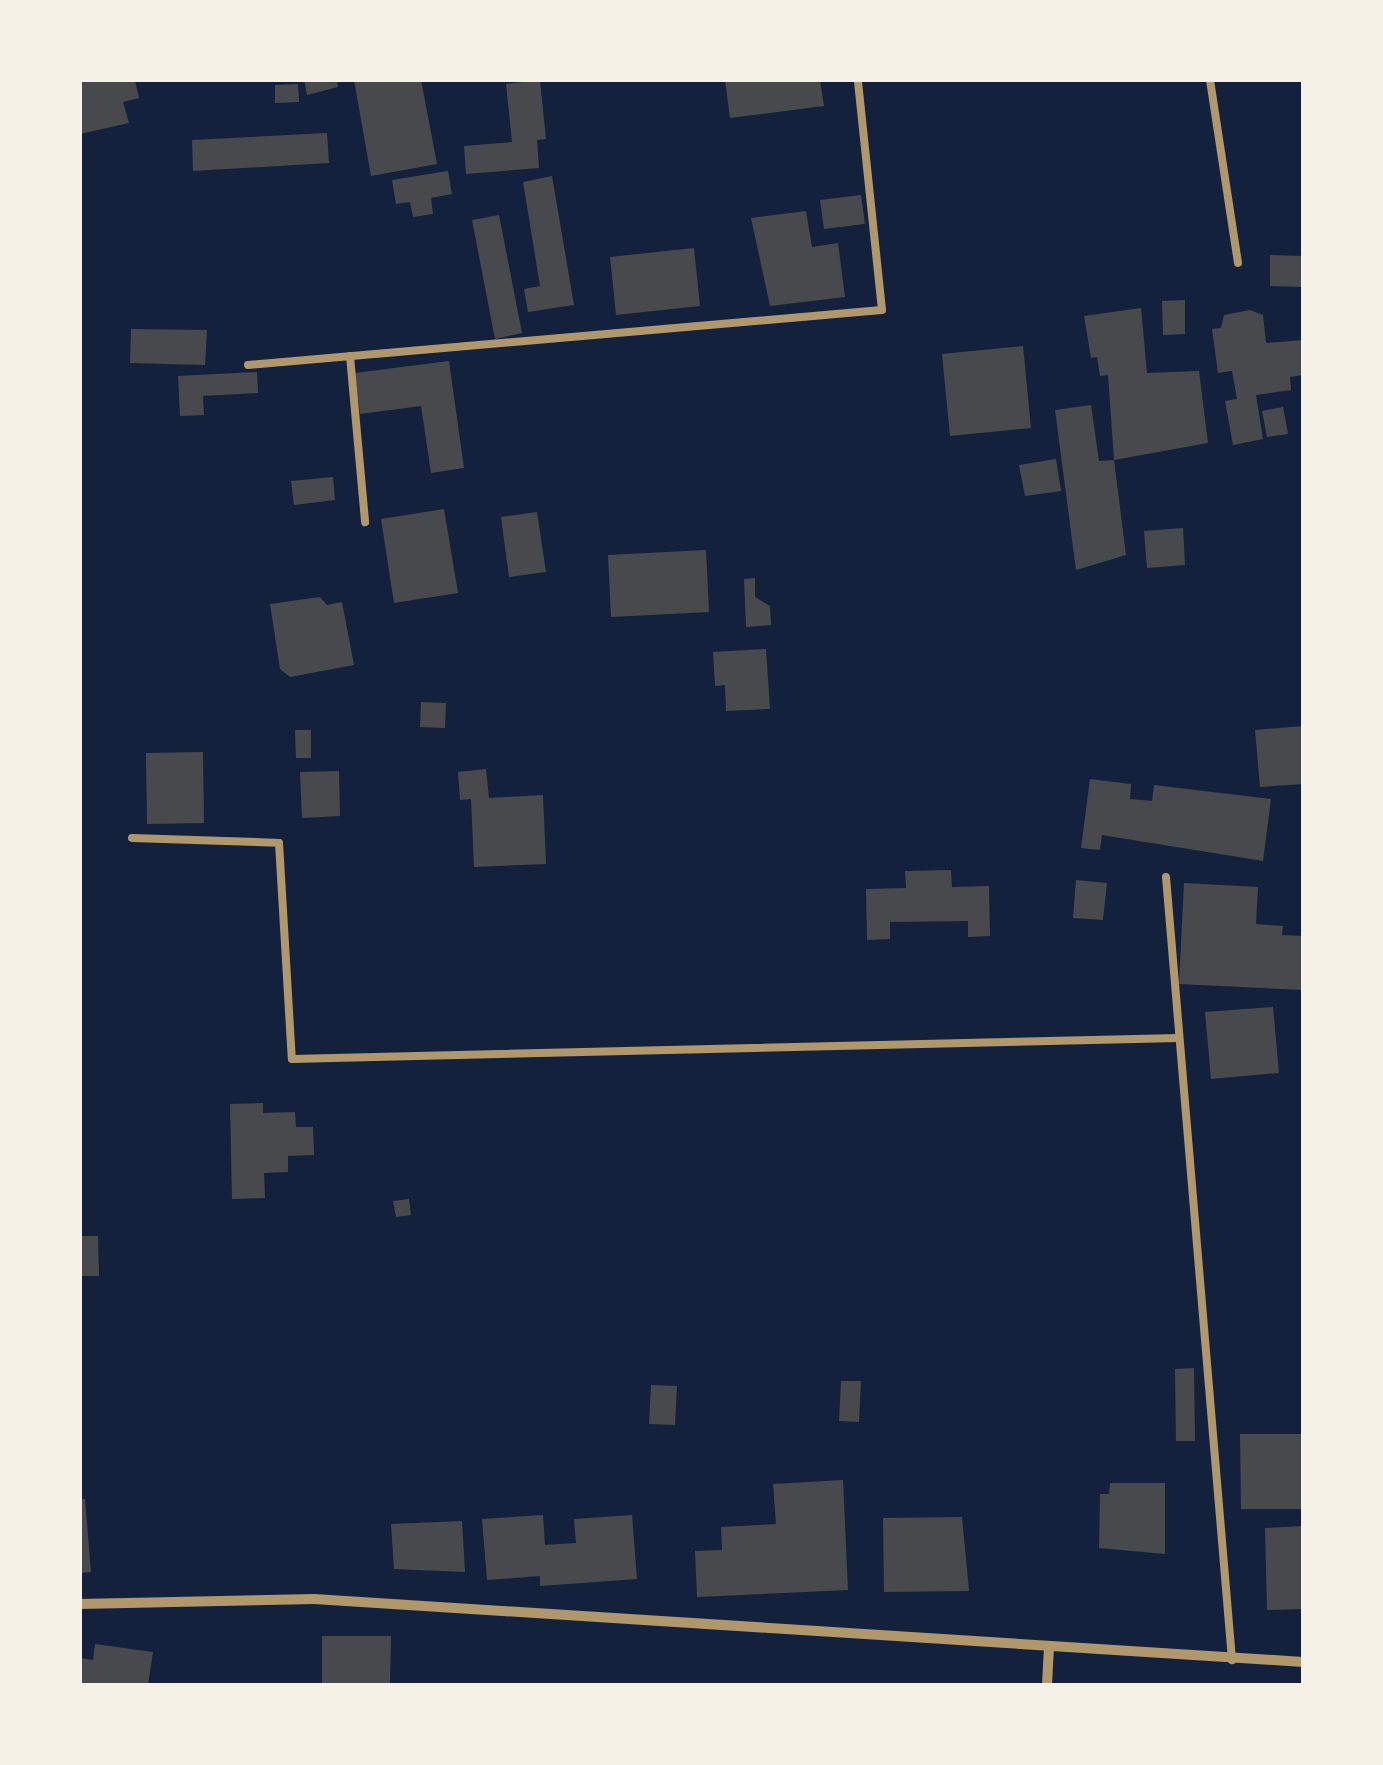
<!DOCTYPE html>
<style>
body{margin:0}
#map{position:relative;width:1383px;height:1765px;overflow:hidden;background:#14213d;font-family:"Varela Round",sans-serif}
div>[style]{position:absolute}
.building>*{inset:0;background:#48494c}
.service>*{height:8px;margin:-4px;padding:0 4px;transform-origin:4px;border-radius:4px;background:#b1986c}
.minor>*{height:10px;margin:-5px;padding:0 5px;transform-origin:5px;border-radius:5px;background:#b1986c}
span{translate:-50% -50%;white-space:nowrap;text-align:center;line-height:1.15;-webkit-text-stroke:8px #f6f1e7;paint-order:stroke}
.frame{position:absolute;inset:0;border:82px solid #f6f1e7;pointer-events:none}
</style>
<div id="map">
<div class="building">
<div style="clip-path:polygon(80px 80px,135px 80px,139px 98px,123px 102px,129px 123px,80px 134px)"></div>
<div style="clip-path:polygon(304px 80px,337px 80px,338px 87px,307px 95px)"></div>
<div style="clip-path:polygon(354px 80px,421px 80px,437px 164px,371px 176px)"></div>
<div style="clip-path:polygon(540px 80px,546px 139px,537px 140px,539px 168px,466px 174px,464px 146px,512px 142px,506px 84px)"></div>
<div style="clip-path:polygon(725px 80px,820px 80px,824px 106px,730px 118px)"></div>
<div style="clip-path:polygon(298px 84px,299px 102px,275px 103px,275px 85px)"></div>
<div style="clip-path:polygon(327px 133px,329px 163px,193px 171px,192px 140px)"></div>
<div style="clip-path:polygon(448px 171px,452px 194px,431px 198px,433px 214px,413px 217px,410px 202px,396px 204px,392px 180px)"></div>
<div style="clip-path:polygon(552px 176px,574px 305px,528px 312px,524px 289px,540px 286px,523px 182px)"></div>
<div style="clip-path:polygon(861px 195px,865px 224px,824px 229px,820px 200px)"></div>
<div style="clip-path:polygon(806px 211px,812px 247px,838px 243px,845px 297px,770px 306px,751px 218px)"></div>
<div style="clip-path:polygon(499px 215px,522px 333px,495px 339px,472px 220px)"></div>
<div style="clip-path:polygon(694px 248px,700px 306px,616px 315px,610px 257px)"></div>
<div style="clip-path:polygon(1270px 255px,1302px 256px,1301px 287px,1270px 286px)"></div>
<div style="clip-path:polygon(1185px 300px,1185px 334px,1163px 335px,1162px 301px)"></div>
<div style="clip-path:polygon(1141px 308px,1147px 373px,1199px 371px,1208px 443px,1114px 460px,1108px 375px,1100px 376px,1097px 357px,1091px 358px,1084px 316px)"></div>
<div style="clip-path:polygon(1250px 310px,1263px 315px,1266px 343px,1303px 340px,1303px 375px,1290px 377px,1291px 390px,1256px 395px,1263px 439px,1233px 445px,1225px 401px,1237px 399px,1232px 371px,1218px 373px,1212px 329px,1221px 328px,1224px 315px)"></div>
<div style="clip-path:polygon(131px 329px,207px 330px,205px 365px,130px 363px)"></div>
<div style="clip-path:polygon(1023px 346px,1031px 428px,950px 436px,942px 354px)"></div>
<div style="clip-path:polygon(449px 361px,464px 468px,431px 473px,421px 406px,360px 414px,355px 373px)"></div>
<div style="clip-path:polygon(257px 372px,258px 393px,203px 396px,204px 415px,180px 416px,178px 376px)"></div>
<div style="clip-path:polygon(1091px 405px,1099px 461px,1114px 460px,1126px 555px,1076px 570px,1055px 410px)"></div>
<div style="clip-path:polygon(1283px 407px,1288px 434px,1267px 437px,1262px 411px)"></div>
<div style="clip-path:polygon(1056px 459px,1061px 491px,1025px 496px,1019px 465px)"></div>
<div style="clip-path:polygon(333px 477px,335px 500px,294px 505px,291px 481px)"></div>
<div style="clip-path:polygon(444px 509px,458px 593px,394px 603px,381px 519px)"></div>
<div style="clip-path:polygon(537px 512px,546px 572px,509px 577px,501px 517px)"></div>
<div style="clip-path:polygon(1183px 528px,1185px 565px,1147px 568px,1144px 531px)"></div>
<div style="clip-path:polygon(706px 550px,709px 612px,611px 617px,608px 555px)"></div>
<div style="clip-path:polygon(755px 578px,755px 597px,770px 606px,771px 625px,746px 627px,744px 579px)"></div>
<div style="clip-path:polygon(320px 597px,327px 605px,342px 602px,354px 665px,290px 677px,280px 669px,270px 604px)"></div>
<div style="clip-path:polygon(766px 649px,770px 709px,726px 711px,725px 685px,715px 686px,713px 652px)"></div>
<div style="clip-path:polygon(421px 702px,446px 703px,445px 728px,420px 727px)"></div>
<div style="clip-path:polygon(1303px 726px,1303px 784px,1260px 787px,1255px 730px)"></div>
<div style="clip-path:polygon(295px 730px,311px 730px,311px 758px,296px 758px)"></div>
<div style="clip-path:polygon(203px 752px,204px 823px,147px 824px,146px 753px)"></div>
<div style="clip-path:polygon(486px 769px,489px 798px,543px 795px,546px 864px,474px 867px,471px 799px,460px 800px,458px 772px)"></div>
<div style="clip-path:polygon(339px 771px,340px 816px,302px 818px,300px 772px)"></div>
<div style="clip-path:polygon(1090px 779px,1131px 784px,1130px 799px,1152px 801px,1154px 785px,1271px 799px,1263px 861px,1102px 835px,1100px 850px,1081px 848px)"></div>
<div style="clip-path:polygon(951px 870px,952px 887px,989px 886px,990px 936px,968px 937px,968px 921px,890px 922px,890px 939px,867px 940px,866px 889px,906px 888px,905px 871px)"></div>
<div style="clip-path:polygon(1076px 880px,1107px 883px,1103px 920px,1073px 918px)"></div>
<div style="clip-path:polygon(1184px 883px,1258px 887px,1256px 924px,1283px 926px,1282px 935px,1303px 936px,1303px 990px,1179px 984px)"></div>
<div style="clip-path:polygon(1273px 1007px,1279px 1073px,1211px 1079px,1205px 1012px)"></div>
<div style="clip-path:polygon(263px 1103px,263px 1113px,295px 1112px,296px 1127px,313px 1127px,314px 1155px,288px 1156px,288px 1172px,264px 1173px,265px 1198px,232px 1199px,230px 1104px)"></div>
<div style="clip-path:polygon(409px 1199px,411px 1215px,396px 1217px,393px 1201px)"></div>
<div style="clip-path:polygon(80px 1236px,98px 1236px,99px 1276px,80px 1276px)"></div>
<div style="clip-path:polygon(1194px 1368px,1195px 1441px,1176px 1441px,1175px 1369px)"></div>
<div style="clip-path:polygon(841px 1381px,861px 1381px,859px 1422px,839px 1421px)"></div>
<div style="clip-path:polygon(651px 1385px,677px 1386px,675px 1425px,649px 1424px)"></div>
<div style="clip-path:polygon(1240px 1434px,1303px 1434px,1303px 1509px,1241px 1509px)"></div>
<div style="clip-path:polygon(843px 1480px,848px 1590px,697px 1597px,695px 1551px,722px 1550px,721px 1527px,776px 1524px,773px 1484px)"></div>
<div style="clip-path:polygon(1110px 1483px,1165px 1483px,1165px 1554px,1099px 1548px,1100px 1494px,1109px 1494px)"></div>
<div style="clip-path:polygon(80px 1499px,85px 1499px,91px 1572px,80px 1573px)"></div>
<div style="clip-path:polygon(543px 1515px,545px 1545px,576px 1543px,574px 1519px,632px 1515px,637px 1579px,540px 1586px,540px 1576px,487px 1580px,482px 1519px)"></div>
<div style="clip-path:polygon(962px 1517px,969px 1591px,884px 1592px,883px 1518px)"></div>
<div style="clip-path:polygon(462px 1521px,465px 1572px,394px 1569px,391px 1524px)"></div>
<div style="clip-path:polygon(1303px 1526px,1303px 1609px,1267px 1610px,1265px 1528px)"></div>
<div style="clip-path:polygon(322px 1636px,391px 1636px,390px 1685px,322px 1685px)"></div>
<div style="clip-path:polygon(95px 1644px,153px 1652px,148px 1685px,80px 1685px,80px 1658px,93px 1660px)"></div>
</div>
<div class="service">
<div style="left:1210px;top:80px;width:185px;rotate:81.3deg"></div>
<div style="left:350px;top:356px;width:167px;rotate:84.8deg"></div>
<div style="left:248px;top:365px;width:636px;rotate:-4.96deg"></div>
<div style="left:882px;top:310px;width:231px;rotate:-96deg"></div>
<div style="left:132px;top:838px;width:147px;rotate:1.9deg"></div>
<div style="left:279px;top:843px;width:216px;rotate:86.6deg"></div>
<div style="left:292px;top:1059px;width:887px;rotate:-1.36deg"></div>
<div style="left:1166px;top:877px;width:786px;rotate:85.18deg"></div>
</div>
<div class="minor">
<div style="left:80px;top:1604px;width:234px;rotate:-1.2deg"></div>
<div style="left:314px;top:1599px;width:991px;rotate:3.64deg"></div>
<div style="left:1047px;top:1685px;width:38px;rotate:-87deg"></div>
</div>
<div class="frame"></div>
</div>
